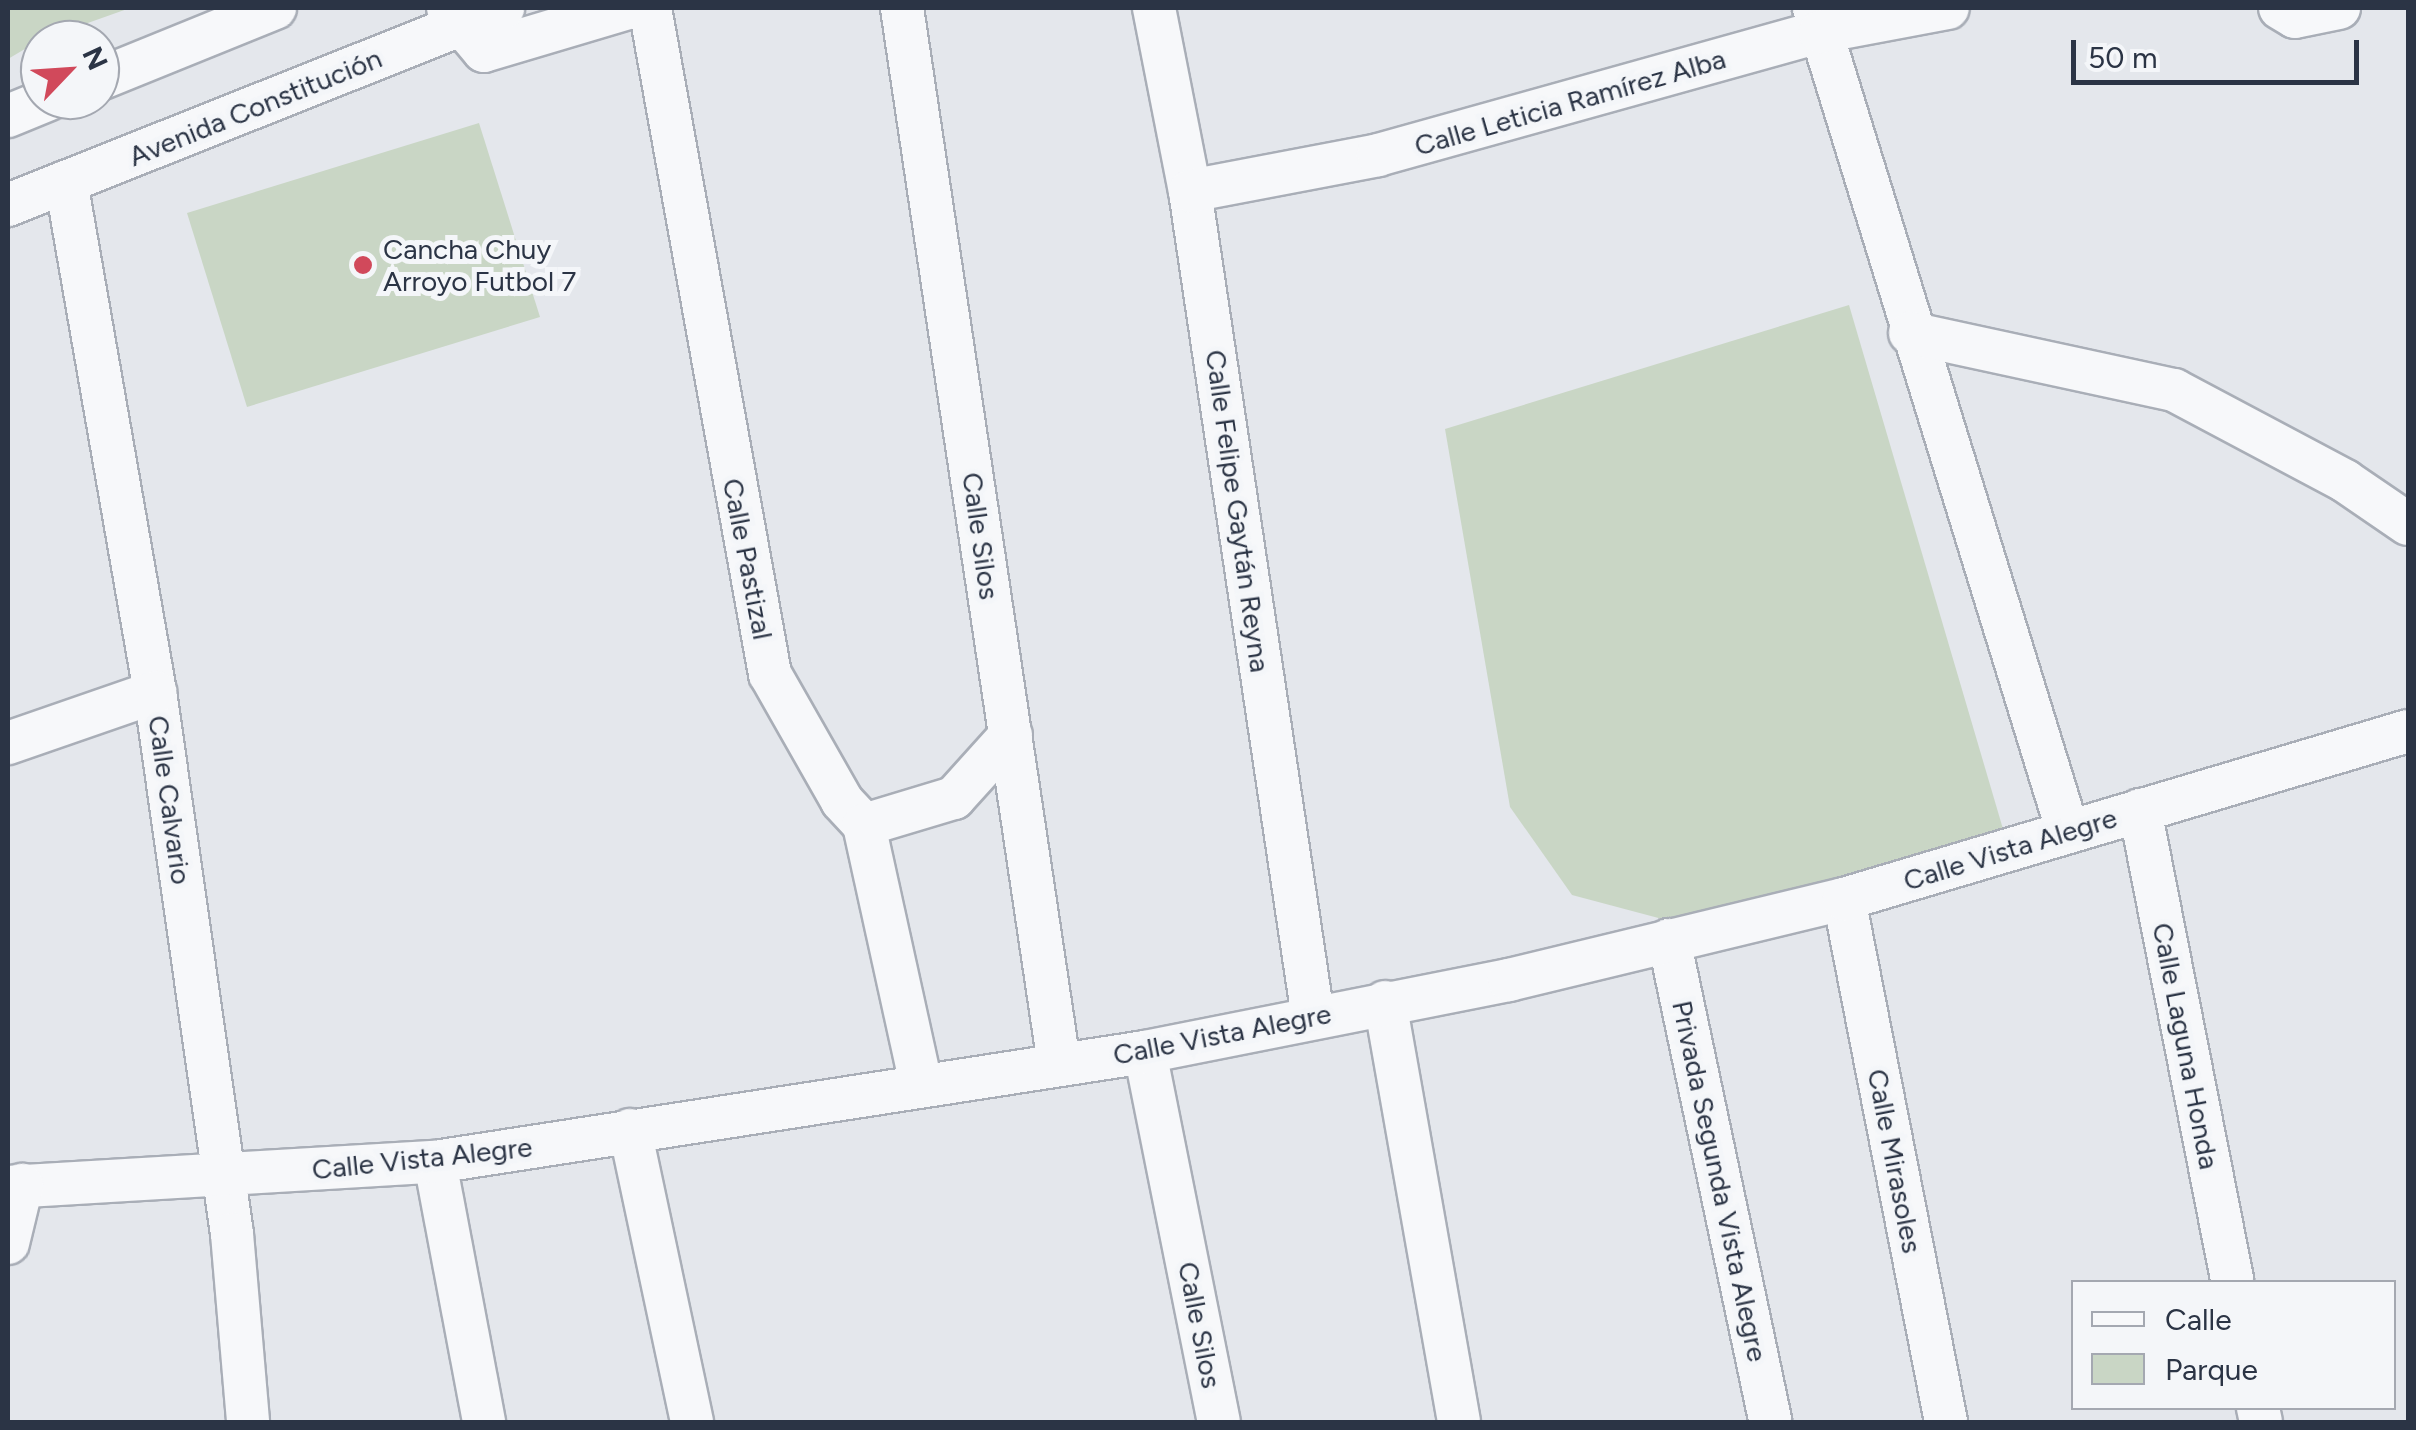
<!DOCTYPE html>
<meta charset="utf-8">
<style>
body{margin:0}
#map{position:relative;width:2416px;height:1430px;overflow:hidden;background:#e4e7ec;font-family:Figtree,sans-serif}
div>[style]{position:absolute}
.green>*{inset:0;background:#c9d6c5}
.roads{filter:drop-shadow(2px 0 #a9aeb7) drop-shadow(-2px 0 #a9aeb7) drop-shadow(0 2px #a9aeb7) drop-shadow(0 -2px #a9aeb7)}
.minor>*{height:42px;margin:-21px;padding:0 21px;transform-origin:21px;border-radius:21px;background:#f7f8fa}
.dots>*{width:28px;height:28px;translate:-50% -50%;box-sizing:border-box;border:5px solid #f4f6f9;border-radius:50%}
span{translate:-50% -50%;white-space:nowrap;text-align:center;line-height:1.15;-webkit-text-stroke:10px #f4f6f9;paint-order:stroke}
.street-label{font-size:28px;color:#2b3445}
.poi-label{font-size:28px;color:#2b3445}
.left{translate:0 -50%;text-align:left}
.frame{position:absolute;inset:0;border:10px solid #2b3445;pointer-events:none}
.legend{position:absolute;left:2071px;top:1280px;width:325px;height:130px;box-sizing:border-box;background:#f4f6f9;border:2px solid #a4a8b1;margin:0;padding:12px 18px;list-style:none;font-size:30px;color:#2b3445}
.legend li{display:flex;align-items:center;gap:20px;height:50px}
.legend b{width:50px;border:2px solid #a4a8b1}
.north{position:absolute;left:20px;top:20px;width:100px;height:100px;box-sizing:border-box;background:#f4f6f9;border:2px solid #a4a8b1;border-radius:50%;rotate:65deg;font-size:28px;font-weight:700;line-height:40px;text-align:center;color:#2b3445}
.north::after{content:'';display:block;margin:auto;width:35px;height:45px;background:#d1495b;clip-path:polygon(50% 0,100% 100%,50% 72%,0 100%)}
.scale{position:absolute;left:2071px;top:40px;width:288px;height:45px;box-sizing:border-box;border:5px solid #2b3445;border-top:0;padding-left:12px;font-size:30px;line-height:35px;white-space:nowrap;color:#2b3445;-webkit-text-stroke:8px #f4f6f9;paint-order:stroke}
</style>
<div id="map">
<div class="green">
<div style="clip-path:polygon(8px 8px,130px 8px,40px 40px,8px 59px)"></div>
<div style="clip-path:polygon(479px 123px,540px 317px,247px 407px,187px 213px)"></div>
<div style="clip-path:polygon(1849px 305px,2003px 829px,1872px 878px,1681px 924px,1572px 895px,1510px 807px,1445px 429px)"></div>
</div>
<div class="roads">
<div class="minor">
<div style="left:448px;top:8px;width:56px;rotate:50.1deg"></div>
<div style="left:484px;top:51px;width:150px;rotate:-16.6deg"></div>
<div style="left:650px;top:8px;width:677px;rotate:79.79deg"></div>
<div style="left:770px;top:674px;width:146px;rotate:60.4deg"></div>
<div style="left:842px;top:801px;width:33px;rotate:47deg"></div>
<div style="left:864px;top:825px;width:265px;rotate:77.6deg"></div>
<div style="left:902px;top:8px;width:1068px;rotate:81.54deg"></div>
<div style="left:1154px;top:8px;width:187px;rotate:78.9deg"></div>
<div style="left:1190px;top:191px;width:835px;rotate:81.53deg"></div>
<div style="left:1814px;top:8px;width:862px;rotate:72.87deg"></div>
<div style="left:2280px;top:8px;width:17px;rotate:31deg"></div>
<div style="left:2295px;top:17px;width:45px;rotate:-11.6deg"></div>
<div style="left:100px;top:79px;width:189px;rotate:-22.1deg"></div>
<div style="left:8px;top:116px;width:42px;rotate:-22.3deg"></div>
<div style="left:66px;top:182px;width:518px;rotate:80.1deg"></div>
<div style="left:155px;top:692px;width:547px;rotate:81.91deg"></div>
<div style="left:232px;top:1234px;width:189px;rotate:85.1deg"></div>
<div style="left:1190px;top:191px;width:191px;rotate:-10.8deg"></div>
<div style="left:1378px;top:155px;width:459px;rotate:-15.6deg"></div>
<div style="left:1820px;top:32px;width:130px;rotate:-10.6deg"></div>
<div style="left:8px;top:205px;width:533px;rotate:-21.7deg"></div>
<div style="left:1910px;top:333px;width:270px;rotate:12.2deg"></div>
<div style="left:2174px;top:390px;width:194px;rotate:28deg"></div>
<div style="left:2345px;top:481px;width:76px;rotate:34.3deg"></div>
<div style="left:8px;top:743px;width:156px;rotate:-19.1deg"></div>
<div style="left:2140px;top:810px;width:481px;rotate:78.9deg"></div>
<div style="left:864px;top:825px;width:94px;rotate:-16.7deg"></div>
<div style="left:954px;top:798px;width:85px;rotate:-47.9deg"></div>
<div style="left:1844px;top:899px;width:533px;rotate:78.96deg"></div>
<div style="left:1669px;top:940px;width:493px;rotate:78.1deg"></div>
<div style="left:1385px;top:1002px;width:426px;rotate:80deg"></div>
<div style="left:1145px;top:1052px;width:377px;rotate:78.7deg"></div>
<div style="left:630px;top:1130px;width:299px;rotate:78deg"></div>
<div style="left:435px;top:1162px;width:265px;rotate:79.3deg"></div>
<div style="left:8px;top:1187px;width:428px;rotate:-3.4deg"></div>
<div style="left:435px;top:1162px;width:718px;rotate:-8.81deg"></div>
<div style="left:1145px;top:1052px;width:371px;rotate:-11.2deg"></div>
<div style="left:1509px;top:980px;width:345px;rotate:-13.6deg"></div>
<div style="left:1844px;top:899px;width:588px;rotate:-16.59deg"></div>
<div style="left:8px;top:1243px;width:60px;rotate:-76.4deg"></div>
<div style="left:2258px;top:1408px;width:14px;rotate:78deg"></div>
</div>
</div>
<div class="dots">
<div style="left:363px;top:265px;background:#d1495b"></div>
</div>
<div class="street-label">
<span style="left:1570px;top:102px;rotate:-16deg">Calle Leticia Ramírez Alba</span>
<span style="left:255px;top:107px;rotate:-22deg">Avenida Constitución</span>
<span style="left:1238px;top:511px;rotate:82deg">Calle Felipe Gaytán Reyna</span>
<span style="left:981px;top:536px;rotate:82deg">Calle Silos</span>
<span style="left:748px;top:559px;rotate:79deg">Calle Pastizal</span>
<span style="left:170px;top:800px;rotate:82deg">Calle Calvario</span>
<span style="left:2010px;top:849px;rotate:-17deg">Calle Vista Alegre</span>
<span style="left:1222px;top:1034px;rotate:-11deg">Calle Vista Alegre</span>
<span style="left:2186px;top:1046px;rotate:79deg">Calle Laguna Honda</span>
<span style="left:422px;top:1158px;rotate:-6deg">Calle Vista Alegre</span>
<span style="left:1895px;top:1161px;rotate:79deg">Calle Mirasoles</span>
<span style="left:1720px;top:1181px;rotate:78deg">Privada Segunda Vista Alegre</span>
<span style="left:1200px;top:1325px;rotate:79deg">Calle Silos</span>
</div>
<div class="poi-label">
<span class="left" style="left:383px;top:265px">Cancha Chuy<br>Arroyo Futbol 7</span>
</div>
<div class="frame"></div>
<ul class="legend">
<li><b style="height:12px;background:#f7f8fa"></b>Calle</li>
<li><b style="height:28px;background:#c9d6c5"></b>Parque</li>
</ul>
<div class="north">N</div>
<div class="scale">50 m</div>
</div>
